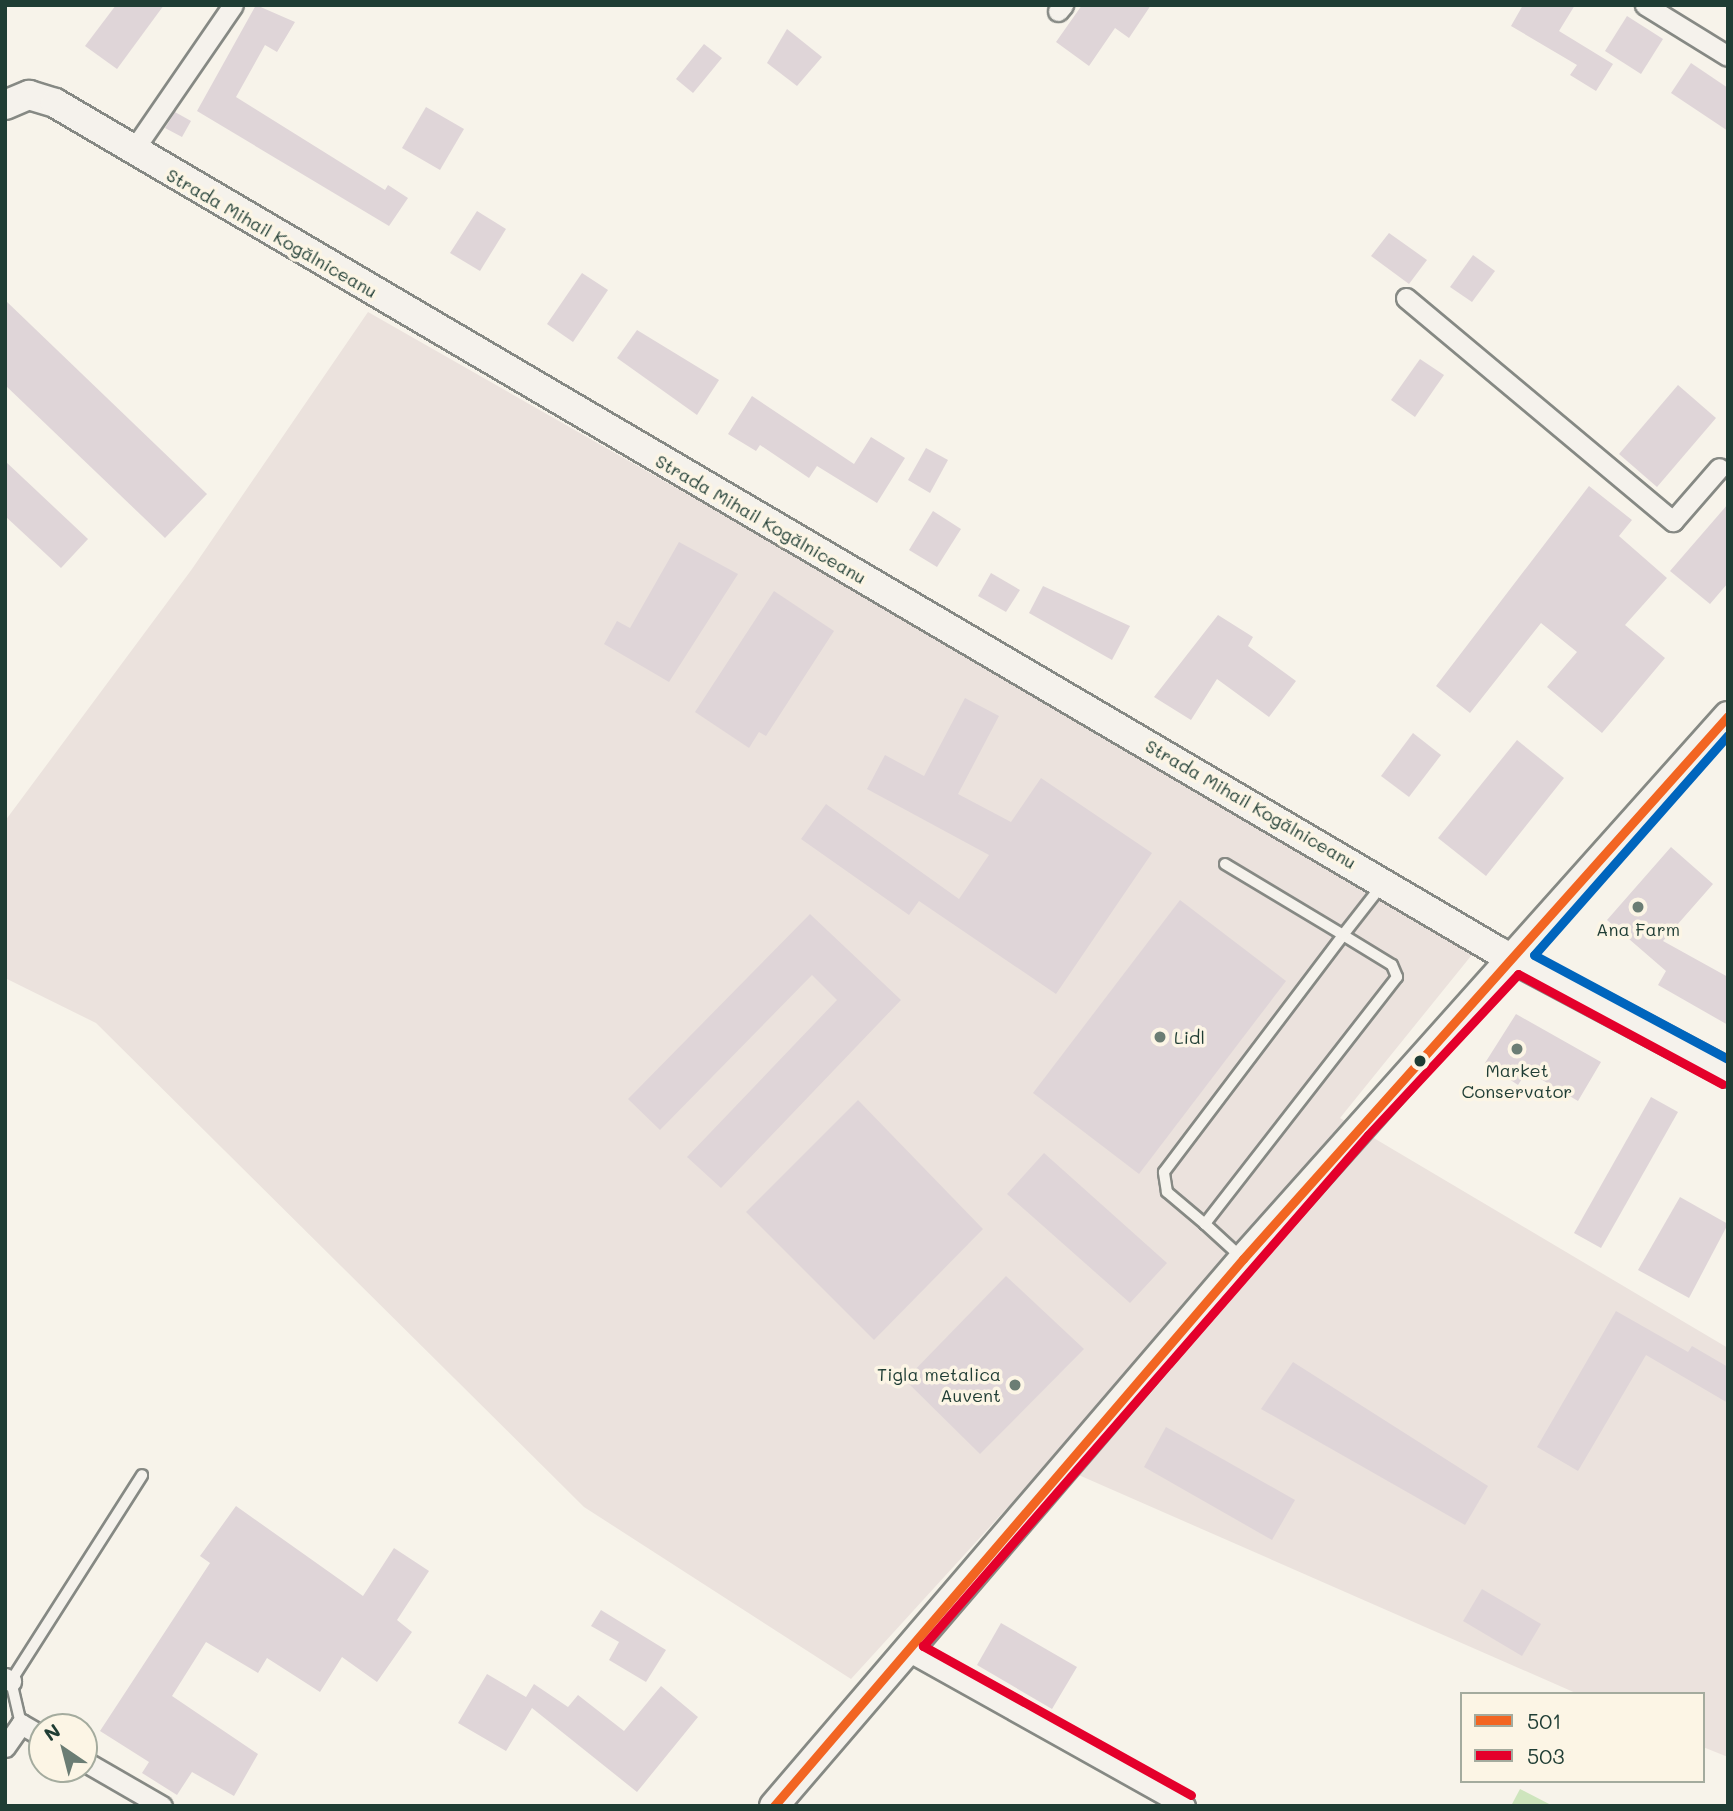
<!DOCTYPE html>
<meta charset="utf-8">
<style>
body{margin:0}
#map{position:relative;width:1733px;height:1811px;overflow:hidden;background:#f7f3ea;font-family:Mali,sans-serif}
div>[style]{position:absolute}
.built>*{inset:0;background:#ebe2dd}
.green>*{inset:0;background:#cee5bd}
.building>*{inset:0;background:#dfd5d8}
.roads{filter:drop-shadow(2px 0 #868984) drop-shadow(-2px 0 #868984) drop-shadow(0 2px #868984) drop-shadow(0 -2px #868984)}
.lane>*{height:10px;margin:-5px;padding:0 5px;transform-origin:5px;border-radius:5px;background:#f5f2ec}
.street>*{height:19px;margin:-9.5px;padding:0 9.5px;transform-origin:9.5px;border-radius:9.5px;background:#f5f2ec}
.secondary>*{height:28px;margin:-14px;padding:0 14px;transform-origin:14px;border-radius:14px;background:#f5f2ec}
.bus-1>*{height:9px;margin:-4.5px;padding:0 4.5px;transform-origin:4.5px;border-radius:4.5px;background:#f26522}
.bus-2>*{height:9px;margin:-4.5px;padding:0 4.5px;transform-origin:4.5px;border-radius:4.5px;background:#e4002b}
.bus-3>*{height:9px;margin:-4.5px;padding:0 4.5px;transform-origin:4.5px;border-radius:4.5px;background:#0065bd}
.dots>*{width:19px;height:19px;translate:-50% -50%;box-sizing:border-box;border:4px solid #fcf5e5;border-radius:50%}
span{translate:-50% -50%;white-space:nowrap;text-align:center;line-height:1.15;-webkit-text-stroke:7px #fcf5e5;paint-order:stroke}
.street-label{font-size:18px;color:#1f3d34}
.poi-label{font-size:18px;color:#1f3d34}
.left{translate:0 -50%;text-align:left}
.right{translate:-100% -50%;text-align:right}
.frame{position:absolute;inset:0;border:7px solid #1f3d34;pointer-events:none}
.legend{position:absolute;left:1460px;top:1692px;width:245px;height:91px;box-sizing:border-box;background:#fcf5e5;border:2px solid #a4ab9e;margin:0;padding:9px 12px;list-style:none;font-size:21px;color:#1f3d34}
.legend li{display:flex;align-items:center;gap:14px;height:35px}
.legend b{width:35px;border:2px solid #a4ab9e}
.north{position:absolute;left:28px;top:1713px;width:70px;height:70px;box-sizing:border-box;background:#fcf5e5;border:2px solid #a4ab9e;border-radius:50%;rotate:325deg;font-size:19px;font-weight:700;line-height:28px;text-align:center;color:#1f3d34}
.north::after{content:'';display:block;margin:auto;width:24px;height:32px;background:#6b7d74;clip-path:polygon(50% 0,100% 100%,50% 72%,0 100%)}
</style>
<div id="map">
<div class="built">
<div style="clip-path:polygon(368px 312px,1479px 946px,1340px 1118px,1728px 1348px,1728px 1757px,1703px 1747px,1703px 1694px,1578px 1694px,1049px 1462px,851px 1679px,584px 1507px,96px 1023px,5px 978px,5px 821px,192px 569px)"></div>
</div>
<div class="green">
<div style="clip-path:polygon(1520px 1789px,1553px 1806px,1511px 1806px)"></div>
</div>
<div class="building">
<div style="clip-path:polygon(116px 5px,164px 5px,117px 69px,85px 46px)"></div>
<div style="clip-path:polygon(256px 5px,295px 22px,277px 52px,265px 45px,236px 97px,385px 190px,388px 185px,408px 198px,389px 226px,197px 111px)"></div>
<div style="clip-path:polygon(1082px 5px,1151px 5px,1129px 38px,1115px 28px,1089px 66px,1056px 42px)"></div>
<div style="clip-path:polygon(1523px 5px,1575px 5px,1559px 31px,1613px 64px,1596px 91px,1570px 75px,1577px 65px,1511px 26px)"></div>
<div style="clip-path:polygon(1627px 16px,1663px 39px,1641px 74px,1605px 51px)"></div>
<div style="clip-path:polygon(787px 29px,822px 57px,797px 86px,767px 63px)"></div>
<div style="clip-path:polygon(704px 44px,722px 58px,693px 93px,676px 79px)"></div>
<div style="clip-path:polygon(1691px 63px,1728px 88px,1728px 131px,1671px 93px)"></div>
<div style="clip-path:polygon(426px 107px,464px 129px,440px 170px,402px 148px)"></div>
<div style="clip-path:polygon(175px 112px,191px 121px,182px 137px,165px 128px)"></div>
<div style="clip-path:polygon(477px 211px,506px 229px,480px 271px,450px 253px)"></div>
<div style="clip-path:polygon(1389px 233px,1427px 260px,1409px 284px,1371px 256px)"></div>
<div style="clip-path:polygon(1473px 255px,1495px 271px,1472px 302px,1450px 287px)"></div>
<div style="clip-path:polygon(582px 273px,608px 290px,573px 342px,547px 324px)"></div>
<div style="clip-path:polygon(5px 300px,207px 494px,165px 538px,5px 385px)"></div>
<div style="clip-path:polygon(637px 330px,719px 380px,697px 415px,617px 358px)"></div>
<div style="clip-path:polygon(1420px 359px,1444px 375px,1415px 417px,1391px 400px)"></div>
<div style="clip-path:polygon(1678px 385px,1716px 418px,1657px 487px,1619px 454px)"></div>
<div style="clip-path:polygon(752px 396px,854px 464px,871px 437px,905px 458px,877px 503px,817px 466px,809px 478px,760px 445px,756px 451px,728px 434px)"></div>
<div style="clip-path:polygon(926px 448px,948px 460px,930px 493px,908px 480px)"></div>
<div style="clip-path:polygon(5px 461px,88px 539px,61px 568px,5px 516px)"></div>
<div style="clip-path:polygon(1589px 486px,1632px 520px,1619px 536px,1667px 578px,1625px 625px,1665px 658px,1602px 733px,1547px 687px,1577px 652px,1541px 623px,1470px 713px,1436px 686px)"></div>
<div style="clip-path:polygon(1728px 504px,1728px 583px,1710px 604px,1670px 571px)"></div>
<div style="clip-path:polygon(933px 511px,961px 529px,937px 567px,909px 550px)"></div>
<div style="clip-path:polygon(679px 542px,738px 574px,669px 682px,604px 644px,617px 621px,630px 628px)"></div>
<div style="clip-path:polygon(991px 573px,1020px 590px,1006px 612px,978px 596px)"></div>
<div style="clip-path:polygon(1043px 586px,1130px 626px,1112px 660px,1029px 613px)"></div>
<div style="clip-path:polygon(774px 591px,834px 631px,766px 736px,759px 732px,749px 748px,695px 712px)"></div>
<div style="clip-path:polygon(1218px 615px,1253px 637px,1248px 646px,1296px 681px,1269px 717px,1217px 679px,1191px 720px,1154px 697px)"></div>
<div style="clip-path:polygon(965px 698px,999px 716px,958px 794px,1011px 822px,1041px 778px,1152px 853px,1056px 994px,919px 901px,909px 915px,801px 839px,826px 804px,959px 899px,989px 855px,867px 789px,885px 755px,924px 776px)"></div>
<div style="clip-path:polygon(1413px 733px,1441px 755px,1409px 797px,1381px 776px)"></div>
<div style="clip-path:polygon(1517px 740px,1564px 778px,1486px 876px,1438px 838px)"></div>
<div style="clip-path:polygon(1671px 847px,1713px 884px,1663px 941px,1728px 977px,1728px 1025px,1658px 985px,1666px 971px,1607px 920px)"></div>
<div style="clip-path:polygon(1180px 900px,1286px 981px,1139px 1174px,1033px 1093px)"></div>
<div style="clip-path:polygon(810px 914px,901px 1000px,721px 1188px,687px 1157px,837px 1000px,812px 975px,660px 1130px,628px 1099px)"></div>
<div style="clip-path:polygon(1516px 1014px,1601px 1062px,1578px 1101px,1527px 1071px,1518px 1085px,1485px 1063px)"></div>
<div style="clip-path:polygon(1651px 1097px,1678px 1112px,1601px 1248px,1574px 1233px)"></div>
<div style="clip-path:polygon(858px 1100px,983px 1229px,874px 1340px,746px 1212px)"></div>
<div style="clip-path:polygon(1044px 1153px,1167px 1263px,1130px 1303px,1007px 1194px)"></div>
<div style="clip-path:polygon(1680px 1197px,1728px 1224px,1689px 1298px,1638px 1270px)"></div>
<div style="clip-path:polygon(1006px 1276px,1084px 1349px,980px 1454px,905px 1380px)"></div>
<div style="clip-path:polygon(1616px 1311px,1688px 1352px,1692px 1346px,1728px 1367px,1728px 1403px,1646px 1355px,1578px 1471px,1537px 1447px)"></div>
<div style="clip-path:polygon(1293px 1362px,1488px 1486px,1465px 1525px,1261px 1409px)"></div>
<div style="clip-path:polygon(1166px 1427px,1295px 1500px,1272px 1540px,1144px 1467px)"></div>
<div style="clip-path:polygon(236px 1506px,363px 1596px,394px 1548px,429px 1571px,397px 1620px,412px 1632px,377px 1682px,342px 1657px,320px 1692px,267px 1658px,258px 1673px,206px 1642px,172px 1696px,258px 1754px,234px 1796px,192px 1772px,177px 1795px,142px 1773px,149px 1762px,100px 1731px,210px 1563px,200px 1556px)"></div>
<div style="clip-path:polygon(1482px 1589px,1541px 1624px,1522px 1656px,1463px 1621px)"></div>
<div style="clip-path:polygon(601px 1610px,666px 1650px,646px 1682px,609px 1660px,619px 1642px,591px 1626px)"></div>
<div style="clip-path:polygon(1001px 1623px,1077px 1667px,1052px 1709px,977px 1665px)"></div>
<div style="clip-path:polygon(487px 1674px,526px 1697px,534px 1684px,568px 1707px,578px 1695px,624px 1731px,661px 1686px,698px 1717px,637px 1792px,532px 1708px,506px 1751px,458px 1723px)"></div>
</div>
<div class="roads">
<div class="lane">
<div style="left:1225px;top:864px;width:138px;rotate:31deg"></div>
<div style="left:1343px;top:935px;width:57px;rotate:31.5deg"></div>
<div style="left:1392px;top:965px;width:13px;rotate:67deg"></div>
<div style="left:1397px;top:977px;width:313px;rotate:127.9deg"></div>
<div style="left:1205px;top:1224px;width:50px;rotate:-139.9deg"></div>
<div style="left:1167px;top:1192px;width:20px;rotate:-99deg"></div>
<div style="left:1164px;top:1172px;width:297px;rotate:-52.9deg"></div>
<div style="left:1343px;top:935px;width:63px;rotate:-52deg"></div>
<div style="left:1205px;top:1224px;width:49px;rotate:42.5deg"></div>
<div style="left:21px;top:1724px;width:44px;rotate:-103.1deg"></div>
<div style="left:11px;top:1681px;width:244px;rotate:-57.5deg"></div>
</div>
<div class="street">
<div style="left:1645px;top:5px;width:97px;rotate:31.6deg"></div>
<div style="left:1058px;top:11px;width:8px;rotate:-50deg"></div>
<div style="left:132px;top:152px;width:178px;rotate:-55.5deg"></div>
<div style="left:1406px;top:298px;width:348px;rotate:39.9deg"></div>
<div style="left:1673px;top:521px;width:70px;rotate:-49deg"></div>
<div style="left:904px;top:1649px;width:322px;rotate:29.2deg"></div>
<div style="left:5px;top:1678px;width:7px;rotate:27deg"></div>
<div style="left:5px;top:1747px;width:28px;rotate:-55deg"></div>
<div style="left:21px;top:1724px;width:24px;rotate:30deg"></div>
<div style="left:84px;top:1761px;width:90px;rotate:30deg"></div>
</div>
<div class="secondary">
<div style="left:5px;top:105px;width:26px;rotate:-23deg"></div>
<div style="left:29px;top:95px;width:27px;rotate:17deg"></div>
<div style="left:55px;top:103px;width:1671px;rotate:30.45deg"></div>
<div style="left:1496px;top:950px;width:263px;rotate:27.9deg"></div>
<div style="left:774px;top:1806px;width:721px;rotate:-49.39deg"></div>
<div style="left:1243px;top:1259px;width:728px;rotate:-48.23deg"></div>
</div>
</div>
<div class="bus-1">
<div style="left:774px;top:1806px;width:721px;rotate:-49.39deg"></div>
<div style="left:1243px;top:1259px;width:728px;rotate:-48.23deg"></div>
</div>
<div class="bus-2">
<div style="left:1191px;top:1795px;width:307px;rotate:-150.9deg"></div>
<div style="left:923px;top:1646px;width:678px;rotate:-48.95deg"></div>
<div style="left:1368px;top:1135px;width:220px;rotate:-47deg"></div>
<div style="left:1518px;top:974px;width:232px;rotate:28.3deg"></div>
</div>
<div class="bus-3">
<div style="left:1728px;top:735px;width:293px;rotate:131.4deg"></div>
<div style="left:1534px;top:955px;width:220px;rotate:28.2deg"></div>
</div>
<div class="dots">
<div style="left:1638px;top:907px;background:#6b7d74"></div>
<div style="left:1160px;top:1037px;background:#6b7d74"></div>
<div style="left:1517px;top:1049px;background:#6b7d74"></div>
<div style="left:1420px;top:1061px;background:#1f3d34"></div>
<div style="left:1015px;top:1385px;background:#6b7d74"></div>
</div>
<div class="street-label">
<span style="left:272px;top:233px;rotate:30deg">Strada Mihail Kogălniceanu</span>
<span style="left:761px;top:519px;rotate:30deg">Strada Mihail Kogălniceanu</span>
<span style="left:1251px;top:804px;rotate:30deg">Strada Mihail Kogălniceanu</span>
</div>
<div class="poi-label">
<span style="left:1638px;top:929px">Ana Farm</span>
<span class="left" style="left:1174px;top:1037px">Lidl</span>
<span style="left:1517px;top:1081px">Market<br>Conservator</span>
<span class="right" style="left:1001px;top:1385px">Tigla metalica<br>Auvent</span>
</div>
<div class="frame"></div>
<ul class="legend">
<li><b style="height:9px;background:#f26522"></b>501</li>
<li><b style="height:9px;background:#e4002b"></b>503</li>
</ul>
<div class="north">N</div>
</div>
